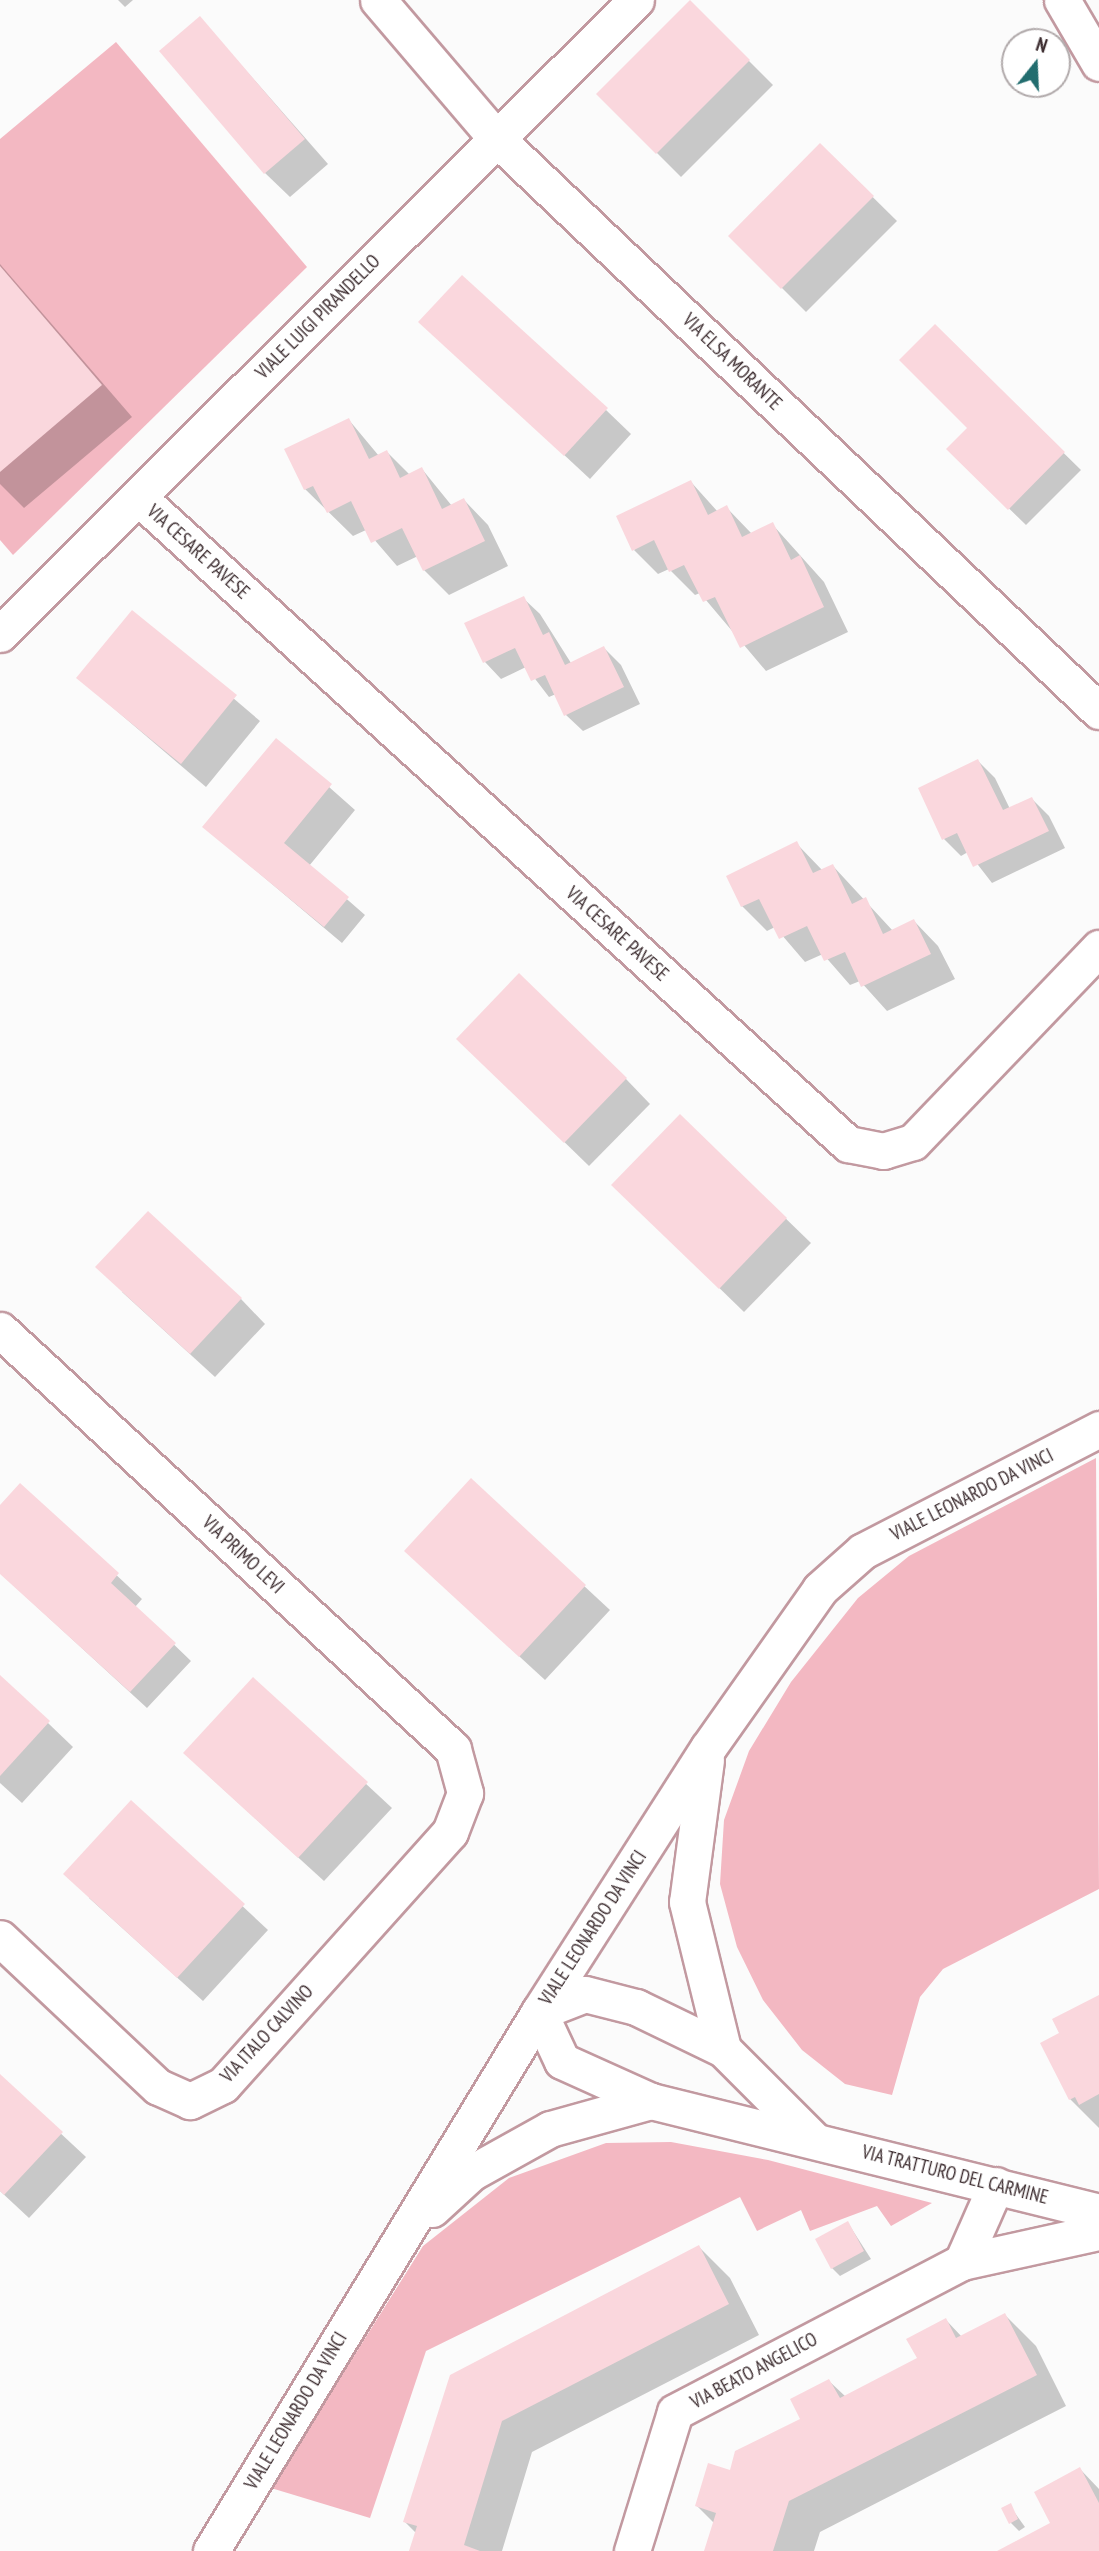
<!DOCTYPE html>
<style>
body{margin:0}
#map{position:relative;width:1099px;height:2551px;overflow:hidden;background:#fbfbfb;font-family:"PT Sans Narrow",sans-serif}
div>[style]{position:absolute}
.green>*{inset:0;background:#f3b8c2}
.shadow>*{inset:0;background:#0003}
.building>*{inset:0;background:#fad7dd}
.roads{filter:drop-shadow(2px 0 #c299a0) drop-shadow(-2px 0 #c299a0) drop-shadow(0 2px #c299a0) drop-shadow(0 -2px #c299a0)}
.street>*{height:35px;margin:-17.5px;padding:0 17.5px;transform-origin:17.5px;border-radius:17.5px;background:#fff}
span{translate:-50% -50%;white-space:nowrap;text-align:center;line-height:1.15;-webkit-text-stroke:5px #fff;paint-order:stroke}
.street-label{font-size:19px;color:#3b2b2e}
.north{position:absolute;left:1001px;top:28px;width:70px;height:70px;box-sizing:border-box;background:#fff;border:2px solid #b1aaab;border-radius:50%;rotate:18deg;font-size:19px;font-weight:700;line-height:28px;text-align:center;color:#3b2b2e}
.north::after{content:'';display:block;margin:auto;width:24px;height:32px;background:#226d6f;clip-path:polygon(50% 0,100% 100%,50% 72%,0 100%)}
</style>
<div id="map">
<div class="green">
<div style="clip-path:polygon(116px 42px,307px 267px,13px 555px,0 540px,0 139px)"></div>
<div style="clip-path:polygon(1096px 1458px,1099px 1889px,943px 1969px,920px 1997px,892px 2095px,845px 2084px,802px 2050px,763px 2000px,737px 1947px,720px 1884px,724px 1820px,749px 1751px,791px 1682px,858px 1598px,909px 1556px)"></div>
<div style="clip-path:polygon(671px 2142px,768px 2160px,932px 2203px,891px 2226px,877px 2206px,810px 2231px,801px 2210px,757px 2231px,740px 2197px,426px 2351px,370px 2518px,271px 2488px,423px 2246px,509px 2178px,606px 2143px)"></div>
</div>
<div class="shadow">
<div style="clip-path:polygon(118px 0,133px 0,125px 7px)"></div>
<div style="clip-path:polygon(690px 2px,773px 85px,681px 177px,598px 94px)"></div>
<div style="clip-path:polygon(200px 18px,328px 164px,290px 197px,265px 173px)"></div>
<div style="clip-path:polygon(820px 145px,897px 221px,806px 312px,730px 236px)"></div>
<div style="clip-path:polygon(0 264px,132px 417px,24px 508px,0 484px)"></div>
<div style="clip-path:polygon(421px 322px,606px 410px,631px 434px,590px 479px)"></div>
<div style="clip-path:polygon(935px 327px,1081px 470px,1026px 525px,948px 449px,969px 428px)"></div>
<div style="clip-path:polygon(349px 420px,379px 456px,387px 452px,410px 475px,422px 469px,452px 506px,464px 500px,488px 525px,508px 566px,449px 595px,424px 570px,418px 556px,397px 566px,366px 530px,353px 536px,305px 489px)"></div>
<div style="clip-path:polygon(691px 482px,718px 512px,726px 507px,752px 534px,772px 524px,824px 582px,848px 632px,766px 671px,700px 593px,695px 595px,669px 569px,658px 574px,634px 550px)"></div>
<div style="clip-path:polygon(523px 598px,540px 614px,571px 663px,604px 648px,621px 665px,640px 704px,583px 731px,566px 715px,556px 694px,549px 697px,526px 667px,501px 679px,485px 662px,466px 624px)"></div>
<div style="clip-path:polygon(132px 612px,260px 721px,206px 787px,78px 678px)"></div>
<div style="clip-path:polygon(276px 740px,355px 810px,309px 866px,365px 915px,342px 943px,204px 827px)"></div>
<div style="clip-path:polygon(978px 761px,995px 778px,1010px 809px,1032px 799px,1049px 816px,1065px 848px,992px 883px,968px 852px,961px 856px,944px 839px)"></div>
<div style="clip-path:polygon(797px 844px,823px 871px,833px 866px,893px 931px,914px 921px,938px 946px,955px 979px,887px 1011px,860px 981px,850px 985px,823px 954px,805px 962px,775px 927px,767px 931px,742px 906px)"></div>
<div style="clip-path:polygon(483px 1063px,626px 1079px,650px 1104px,589px 1166px)"></div>
<div style="clip-path:polygon(680px 1116px,811px 1243px,744px 1312px,638px 1209px)"></div>
<div style="clip-path:polygon(122px 1292px,241px 1299px,265px 1324px,215px 1377px)"></div>
<div style="clip-path:polygon(471px 1481px,610px 1610px,545px 1680px,431px 1575px)"></div>
<div style="clip-path:polygon(21px 1486px,142px 1599px,135px 1607px,191px 1661px,147px 1708px,0 1573px,0 1508px)"></div>
<div style="clip-path:polygon(0 1677px,73px 1747px,22px 1803px,0 1783px)"></div>
<div style="clip-path:polygon(253px 1679px,392px 1808px,324px 1881px,210px 1777px)"></div>
<div style="clip-path:polygon(131px 1802px,268px 1930px,203px 2001px,89px 1898px)"></div>
<div style="clip-path:polygon(1099px 1997px,1099px 2128px,1070px 2099px,1062px 2034px)"></div>
<div style="clip-path:polygon(0 2077px,86px 2157px,29px 2218px,0 2191px)"></div>
<div style="clip-path:polygon(848px 2223px,871px 2259px,840px 2276px,832px 2268px)"></div>
<div style="clip-path:polygon(699px 2247px,730px 2278px,759px 2335px,532px 2452px,502px 2551px,411px 2551px,416px 2533px,405px 2522px,452px 2376px)"></div>
<div style="clip-path:polygon(1005px 2315px,1036px 2346px,1066px 2406px,820px 2532px,814px 2551px,706px 2551px,715px 2524px,697px 2506px,731px 2473px,802px 2420px,829px 2381px,846px 2397px,919px 2359px,946px 2320px,962px 2337px)"></div>
<div style="clip-path:polygon(1080px 2469px,1099px 2489px,1099px 2551px,1001px 2551px,1052px 2524px)"></div>
<div style="clip-path:polygon(1010px 2506px,1025px 2527px,1019px 2531px,1011px 2523px)"></div>
</div>
<div class="building">
<div style="clip-path:polygon(690px 0,750px 60px,656px 154px,596px 94px)"></div>
<div style="clip-path:polygon(200px 16px,305px 139px,264px 174px,159px 51px)"></div>
<div style="clip-path:polygon(820px 143px,874px 196px,781px 289px,728px 236px)"></div>
<div style="clip-path:polygon(0 266px,102px 385px,0 472px)"></div>
<div style="clip-path:polygon(462px 275px,608px 408px,564px 456px,418px 322px)"></div>
<div style="clip-path:polygon(935px 324px,1065px 452px,1008px 510px,946px 449px,967px 428px,899px 360px)"></div>
<div style="clip-path:polygon(349px 418px,369px 459px,387px 450px,400px 478px,422px 467px,442px 509px,464px 498px,485px 541px,423px 571px,402px 528px,371px 543px,351px 501px,327px 513px,313px 486px,304px 490px,284px 449px)"></div>
<div style="clip-path:polygon(691px 480px,708px 515px,727px 505px,742px 537px,773px 522px,791px 560px,800px 555px,824px 607px,740px 648px,715px 597px,703px 602px,684px 565px,669px 572px,654px 540px,632px 551px,616px 516px)"></div>
<div style="clip-path:polygon(524px 596px,543px 635px,549px 632px,565px 665px,604px 646px,624px 687px,564px 716px,545px 675px,531px 681px,515px 648px,483px 663px,464px 623px)"></div>
<div style="clip-path:polygon(132px 610px,237px 695px,181px 764px,76px 678px)"></div>
<div style="clip-path:polygon(276px 738px,332px 784px,284px 843px,349px 897px,324px 927px,202px 827px)"></div>
<div style="clip-path:polygon(978px 759px,1003px 810px,1032px 797px,1049px 831px,973px 867px,957px 833px,942px 840px,918px 788px)"></div>
<div style="clip-path:polygon(797px 841px,813px 873px,833px 864px,852px 904px,866px 897px,883px 934px,914px 919px,931px 954px,861px 987px,845px 952px,824px 961px,807px 926px,779px 939px,759px 899px,741px 907px,726px 876px)"></div>
<div style="clip-path:polygon(519px 973px,627px 1078px,564px 1143px,456px 1039px)"></div>
<div style="clip-path:polygon(680px 1114px,787px 1218px,719px 1289px,611px 1185px)"></div>
<div style="clip-path:polygon(148px 1211px,242px 1298px,190px 1354px,95px 1267px)"></div>
<div style="clip-path:polygon(471px 1478px,586px 1585px,519px 1657px,404px 1551px)"></div>
<div style="clip-path:polygon(20px 1483px,119px 1573px,111px 1583px,176px 1643px,130px 1692px,0 1574px,0 1505px)"></div>
<div style="clip-path:polygon(0 1675px,50px 1721px,0 1776px)"></div>
<div style="clip-path:polygon(253px 1677px,368px 1782px,298px 1858px,183px 1753px)"></div>
<div style="clip-path:polygon(131px 1800px,245px 1904px,177px 1978px,63px 1874px)"></div>
<div style="clip-path:polygon(1099px 1995px,1099px 2094px,1079px 2105px,1075px 2097px,1069px 2100px,1040px 2043px,1059px 2033px,1052px 2019px)"></div>
<div style="clip-path:polygon(0 2074px,63px 2132px,4px 2195px,0 2191px)"></div>
<div style="clip-path:polygon(848px 2221px,864px 2251px,831px 2269px,815px 2239px)"></div>
<div style="clip-path:polygon(699px 2245px,729px 2304px,502px 2421px,464px 2545px,480px 2551px,409px 2551px,417px 2526px,403px 2522px,450px 2375px)"></div>
<div style="clip-path:polygon(1005px 2313px,1037px 2375px,789px 2501px,773px 2551px,704px 2551px,716px 2513px,695px 2506px,708px 2463px,730px 2470px,735px 2451px,800px 2419px,790px 2399px,829px 2379px,840px 2398px,917px 2358px,906px 2339px,946px 2318px,956px 2338px)"></div>
<div style="clip-path:polygon(1080px 2467px,1099px 2503px,1099px 2551px,997px 2551px,1050px 2523px,1034px 2492px)"></div>
<div style="clip-path:polygon(1011px 2503px,1018px 2519px,1009px 2524px,1001px 2508px)"></div>
</div>
<div class="roads">
<div class="street">
<div style="left:378px;top:0;width:182px;rotate:49.5deg"></div>
<div style="left:496px;top:138px;width:832px;rotate:43.54deg"></div>
<div style="left:1062px;top:0;width:73px;rotate:59.6deg"></div>
<div style="left:138px;top:497px;width:961px;rotate:42.34deg"></div>
<div style="left:848px;top:1144px;width:36px;rotate:11deg"></div>
<div style="left:883px;top:1151px;width:31px;rotate:-17deg"></div>
<div style="left:913px;top:1142px;width:269px;rotate:-46.2deg"></div>
<div style="left:0;top:634px;width:898px;rotate:-44.91deg"></div>
<div style="left:0;top:1330px;width:617px;rotate:42.77deg"></div>
<div style="left:453px;top:1749px;width:46px;rotate:74.7deg"></div>
<div style="left:465px;top:1793px;width:42px;rotate:111deg"></div>
<div style="left:450px;top:1832px;width:340px;rotate:131.9deg"></div>
<div style="left:223px;top:2085px;width:37px;rotate:154deg"></div>
<div style="left:190px;top:2101px;width:35px;rotate:-156deg"></div>
<div style="left:158px;top:2087px;width:217px;rotate:-136.7deg"></div>
<div style="left:706px;top:1760px;width:143px;rotate:97.6deg"></div>
<div style="left:687px;top:1902px;width:151px;rotate:76.2deg"></div>
<div style="left:539px;top:2012px;width:54px;rotate:64.9deg"></div>
<div style="left:562px;top:2061px;width:98px;rotate:24.2deg"></div>
<div style="left:651px;top:2101px;width:462px;rotate:13.9deg"></div>
<div style="left:539px;top:2012px;width:49px;rotate:-21.4deg"></div>
<div style="left:585px;top:1994px;width:53px;rotate:14.3deg"></div>
<div style="left:636px;top:2007px;width:97px;rotate:25.8deg"></div>
<div style="left:723px;top:2049px;width:126px;rotate:45deg"></div>
<div style="left:432px;top:2209px;width:53px;rotate:-42.7deg"></div>
<div style="left:471px;top:2173px;width:90px;rotate:-29.1deg"></div>
<div style="left:550px;top:2129px;width:105px;rotate:-15.5deg"></div>
<div style="left:962px;top:2262px;width:84px;rotate:-66.2deg"></div>
<div style="left:211px;top:2551px;width:631px;rotate:-58.68deg"></div>
<div style="left:539px;top:2012px;width:313px;rotate:-57.4deg"></div>
<div style="left:708px;top:1748px;width:194px;rotate:-54.8deg"></div>
<div style="left:820px;top:1589px;width:57px;rotate:-41.5deg"></div>
<div style="left:863px;top:1551px;width:266px;rotate:-27.3deg"></div>
<div style="left:632px;top:2551px;width:145px;rotate:-72.8deg"></div>
<div style="left:675px;top:2412px;width:324px;rotate:-27.6deg"></div>
<div style="left:962px;top:2262px;width:140px;rotate:-12.4deg"></div>
</div>
</div>
<div class="street-label">
<span style="left:318px;top:317px;rotate:-45deg">VIALE LUIGI PIRANDELLO</span>
<span style="left:732px;top:362px;rotate:44deg">VIA ELSA MORANTE</span>
<span style="left:198px;top:552px;rotate:42deg">VIA CESARE PAVESE</span>
<span style="left:617px;top:934px;rotate:42deg">VIA CESARE PAVESE</span>
<span style="left:972px;top:1495px;rotate:-27deg">VIALE LEONARDO DA VINCI</span>
<span style="left:243px;top:1555px;rotate:43deg">VIA PRIMO LEVI</span>
<span style="left:593px;top:1928px;rotate:-57deg">VIALE LEONARDO DA VINCI</span>
<span style="left:267px;top:2034px;rotate:-47deg">VIA ITALO CALVINO</span>
<span style="left:955px;top:2175px;rotate:14deg">VIA TRATTURO DEL CARMINE</span>
<span style="left:754px;top:2371px;rotate:-28deg">VIA BEATO ANGELICO</span>
<span style="left:296px;top:2411px;rotate:-59deg">VIALE LEONARDO DA VINCI</span>
</div>
<div class="north">N</div>
</div>
